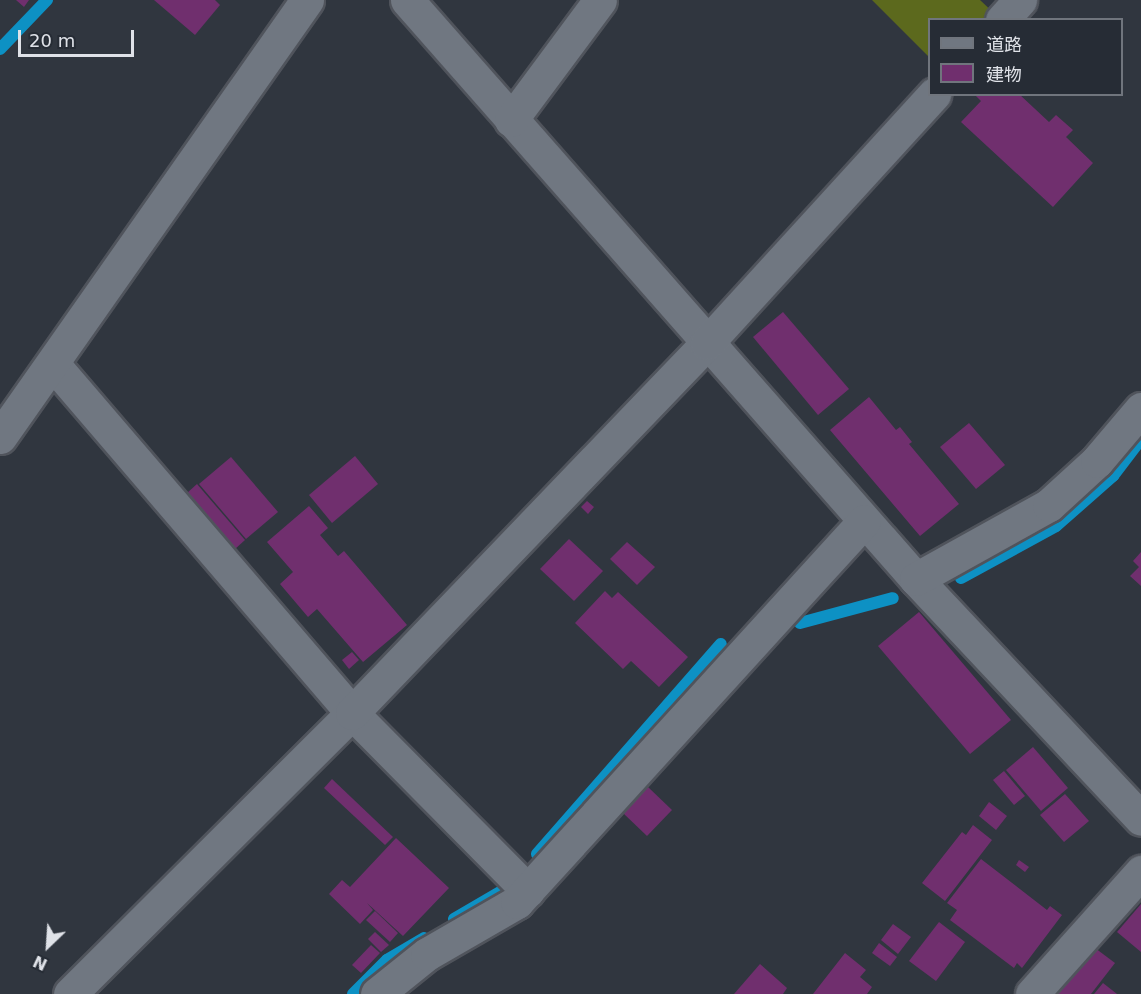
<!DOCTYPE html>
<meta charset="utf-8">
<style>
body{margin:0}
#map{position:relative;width:1141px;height:994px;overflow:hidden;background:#30363f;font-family:"DejaVu Sans","Noto Sans JP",sans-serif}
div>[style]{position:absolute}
.forest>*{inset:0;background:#5c691d}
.stream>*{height:12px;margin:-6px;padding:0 6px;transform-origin:6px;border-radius:6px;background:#0d91c4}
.building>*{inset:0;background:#702f6e}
.roads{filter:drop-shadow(2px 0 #50545c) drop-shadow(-2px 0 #50545c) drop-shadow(0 2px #50545c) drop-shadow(0 -2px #50545c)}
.minor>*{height:33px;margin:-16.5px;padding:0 16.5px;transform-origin:16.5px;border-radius:16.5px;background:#707781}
span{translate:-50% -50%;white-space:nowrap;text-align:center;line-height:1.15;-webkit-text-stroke:6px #262c35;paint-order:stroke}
.legend{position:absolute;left:928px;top:18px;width:195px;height:78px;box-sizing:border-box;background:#262c35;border:2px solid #70757d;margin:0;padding:8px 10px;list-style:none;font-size:18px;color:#dfe2e8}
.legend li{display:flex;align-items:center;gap:12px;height:30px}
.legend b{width:30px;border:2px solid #70757d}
.north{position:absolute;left:18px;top:916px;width:60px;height:60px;-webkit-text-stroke:4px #262c35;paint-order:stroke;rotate:205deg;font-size:16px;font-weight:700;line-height:24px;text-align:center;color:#dfe2e8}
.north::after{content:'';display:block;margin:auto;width:21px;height:27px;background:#dfe2e8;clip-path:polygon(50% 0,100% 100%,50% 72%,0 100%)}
.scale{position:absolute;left:18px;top:30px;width:116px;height:27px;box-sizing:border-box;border:3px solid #dfe2e8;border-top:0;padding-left:8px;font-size:18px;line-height:21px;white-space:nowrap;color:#dfe2e8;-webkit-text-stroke:4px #262c35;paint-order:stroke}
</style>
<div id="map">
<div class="forest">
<div style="clip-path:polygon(872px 0,980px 0,996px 15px,991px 19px,930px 20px,929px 57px)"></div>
</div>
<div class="stream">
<div style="left:0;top:49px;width:68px;rotate:-46.2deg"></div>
<div style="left:961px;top:578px;width:108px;rotate:-28.7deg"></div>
<div style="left:1056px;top:526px;width:76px;rotate:-41.3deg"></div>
<div style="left:1113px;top:476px;width:46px;rotate:-52.9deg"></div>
<div style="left:800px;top:623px;width:96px;rotate:-15deg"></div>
<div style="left:537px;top:854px;width:279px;rotate:-48.8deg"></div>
<div style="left:454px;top:919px;width:56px;rotate:-30.3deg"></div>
<div style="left:353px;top:994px;width:48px;rotate:-45deg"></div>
<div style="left:387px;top:960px;width:43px;rotate:-30.7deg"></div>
</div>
<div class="building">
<div style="clip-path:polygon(16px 0,29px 0,24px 7px)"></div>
<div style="clip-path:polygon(154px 0,215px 0,220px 5px,195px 35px)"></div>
<div style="clip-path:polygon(974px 94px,1019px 94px,1049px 122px,1056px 115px,1073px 130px,1066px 137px,1093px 163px,1053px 207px,961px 122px,981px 101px)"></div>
<div style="clip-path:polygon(783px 312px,849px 389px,818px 415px,753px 337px)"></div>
<div style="clip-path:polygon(869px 397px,896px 430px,900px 427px,912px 442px,909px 444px,959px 504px,920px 536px,830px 430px)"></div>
<div style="clip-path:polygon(969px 423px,1005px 465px,976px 489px,940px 447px)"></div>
<div style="clip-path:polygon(355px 456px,378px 484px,332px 523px,309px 495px)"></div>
<div style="clip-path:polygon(231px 457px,278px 512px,246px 539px,199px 484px)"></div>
<div style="clip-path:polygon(197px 484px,245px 540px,235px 549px,187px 493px)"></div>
<div style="clip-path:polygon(587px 501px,594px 507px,588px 514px,581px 507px)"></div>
<div style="clip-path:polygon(309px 506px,328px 528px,320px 535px,338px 556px,344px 551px,407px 625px,363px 662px,317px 609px,308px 617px,280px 584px,293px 572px,267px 542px)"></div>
<div style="clip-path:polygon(569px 539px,603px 571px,574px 601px,540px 569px)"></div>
<div style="clip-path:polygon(627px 542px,655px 567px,637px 585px,610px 559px)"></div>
<div style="clip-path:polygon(1141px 552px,1141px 586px,1130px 576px,1139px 567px,1133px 561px)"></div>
<div style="clip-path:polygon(605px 591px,612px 598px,618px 592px,688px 657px,659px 687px,631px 661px,623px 669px,575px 623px)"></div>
<div style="clip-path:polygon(919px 612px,1011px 720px,970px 754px,878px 646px)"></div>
<div style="clip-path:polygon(352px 652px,359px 660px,349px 669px,342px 660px)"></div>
<div style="clip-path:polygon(1033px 747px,1068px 788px,1041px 811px,1006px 770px)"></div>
<div style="clip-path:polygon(1004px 771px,1025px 796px,1014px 805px,993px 780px)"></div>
<div style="clip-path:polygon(332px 779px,393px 837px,385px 845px,324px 788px)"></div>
<div style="clip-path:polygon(648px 787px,672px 810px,647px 836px,623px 813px)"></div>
<div style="clip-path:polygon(1065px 794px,1089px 821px,1064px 842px,1040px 815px)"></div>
<div style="clip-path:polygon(989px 802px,1007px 816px,996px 830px,979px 816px)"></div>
<div style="clip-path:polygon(973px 825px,992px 840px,945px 901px,922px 883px,962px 832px,966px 835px)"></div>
<div style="clip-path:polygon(396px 838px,449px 888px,403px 936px,367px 903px,373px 910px,360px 924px,329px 894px,342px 880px,350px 887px)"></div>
<div style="clip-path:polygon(981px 859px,1047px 910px,1050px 906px,1062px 915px,1022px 968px,1017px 963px,1014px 968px,950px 920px,957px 910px,947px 903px)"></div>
<div style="clip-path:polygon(1019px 860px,1029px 867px,1025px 872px,1016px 865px)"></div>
<div style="clip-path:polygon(1141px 904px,1141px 952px,1117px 932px)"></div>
<div style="clip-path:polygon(375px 911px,398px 933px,390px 942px,366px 920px)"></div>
<div style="clip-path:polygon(939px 922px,965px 942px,936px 981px,909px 961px)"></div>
<div style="clip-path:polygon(893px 924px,911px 937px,898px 954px,881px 940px)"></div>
<div style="clip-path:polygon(375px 932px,389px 945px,381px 952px,368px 939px)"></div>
<div style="clip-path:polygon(879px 943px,897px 957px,890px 966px,872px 953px)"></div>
<div style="clip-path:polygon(371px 945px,380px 953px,361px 973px,352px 965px)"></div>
<div style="clip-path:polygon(1091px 945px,1115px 963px,1091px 994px,1054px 994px)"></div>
<div style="clip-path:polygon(845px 953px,866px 970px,860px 977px,872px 987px,867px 994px,813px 994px)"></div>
<div style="clip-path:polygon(760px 964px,787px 988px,783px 994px,734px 994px)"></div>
<div style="clip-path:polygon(1103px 983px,1117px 994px,1094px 994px)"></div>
</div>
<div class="roads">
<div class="minor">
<div style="left:407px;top:0;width:771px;rotate:48.68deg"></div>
<div style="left:916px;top:579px;width:329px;rotate:46.8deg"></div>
<div style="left:1002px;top:20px;width:27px;rotate:-48deg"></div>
<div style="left:511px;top:120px;width:149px;rotate:-53.4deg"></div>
<div style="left:53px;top:364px;width:460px;rotate:49.4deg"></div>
<div style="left:352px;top:713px;width:250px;rotate:45.3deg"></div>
<div style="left:0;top:437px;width:534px;rotate:-54.91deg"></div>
<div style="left:916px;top:579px;width:152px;rotate:-29.1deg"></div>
<div style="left:1049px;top:505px;width:65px;rotate:-42.5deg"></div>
<div style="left:1097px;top:461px;width:68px;rotate:-49.8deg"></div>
<div style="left:70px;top:994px;width:398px;rotate:-44.9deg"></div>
<div style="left:352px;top:713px;width:513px;rotate:-46.19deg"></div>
<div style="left:707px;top:343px;width:337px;rotate:-47.6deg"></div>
<div style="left:377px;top:994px;width:64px;rotate:-38.7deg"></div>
<div style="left:427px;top:954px;width:104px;rotate:-30deg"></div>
<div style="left:517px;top:902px;width:515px;rotate:-47.67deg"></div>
<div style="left:1032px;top:994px;width:164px;rotate:-48.2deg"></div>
</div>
</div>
<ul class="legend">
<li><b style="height:8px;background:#707781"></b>道路</li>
<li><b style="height:16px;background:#702f6e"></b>建物</li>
</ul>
<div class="north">N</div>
<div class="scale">20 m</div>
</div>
